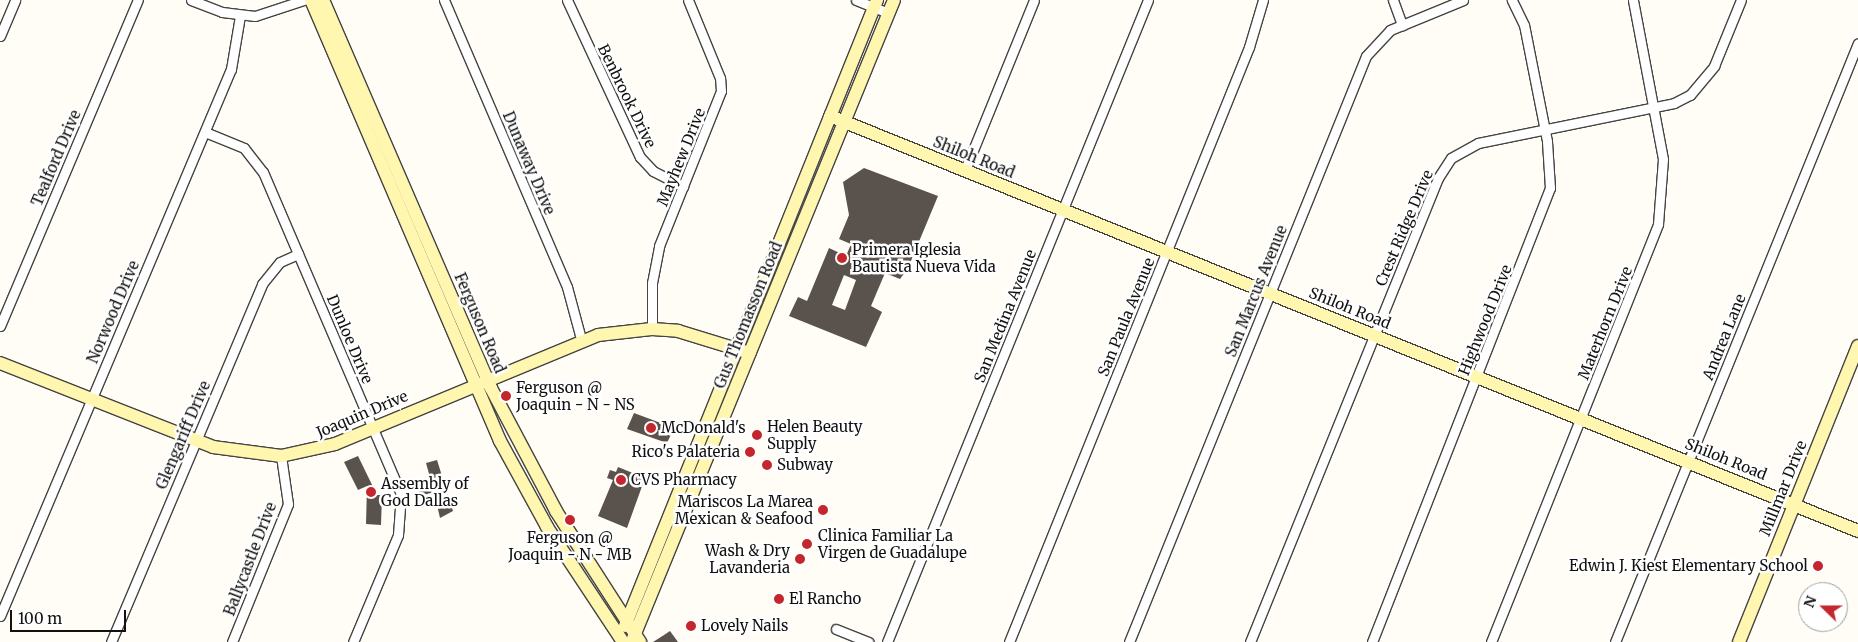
<!DOCTYPE html>
<style>
body{margin:0}
#map{position:relative;width:1858px;height:642px;overflow:hidden;background:#fffdf5;font-family:Merriweather,serif}
div>[style]{position:absolute}
.building>*{inset:0;background:#5a524d}
.roads{filter:drop-shadow(1px 0 #444) drop-shadow(-1px 0 #444) drop-shadow(0 1px #444) drop-shadow(0 -1px #444)}
.street>*{height:9px;margin:-4.5px;padding:0 4.5px;transform-origin:4.5px;border-radius:4.5px;background:#fff}
.secondary>*{height:12px;margin:-6px;padding:0 6px;transform-origin:6px;border-radius:6px;background:#fff6b0}
.dots>*{width:14px;height:14px;translate:-50% -50%;box-sizing:border-box;border:2px solid #fff;border-radius:50%}
span{translate:-50% -50%;white-space:nowrap;text-align:center;line-height:1.15;-webkit-text-stroke:5px #fff;paint-order:stroke}
.street-label{font-size:15px;color:#111}
.poi-label{font-size:15px;color:#111}
.left{translate:0 -50%;text-align:left}
.right{translate:-100% -50%;text-align:right}
.north{position:absolute;left:1798px;top:582px;width:50px;height:50px;box-sizing:border-box;background:#fff;border:1px solid #a0a0a0;border-radius:50%;rotate:292deg;font-size:14px;font-weight:700;line-height:20px;text-align:center;color:#111}
.north::after{content:'';display:block;margin:auto;width:18px;height:22px;background:#c4262e;clip-path:polygon(50% 0,100% 100%,50% 72%,0 100%)}
.scale{position:absolute;left:10px;top:610px;width:116px;height:22px;box-sizing:border-box;border:2px solid #111;border-top:0;padding-left:6px;font-size:15px;line-height:18px;white-space:nowrap;color:#111;-webkit-text-stroke:4px #fff;paint-order:stroke}
</style>
<div id="map">
<div class="building">
<div style="clip-path:polygon(evenodd,864px 168px,938px 196px,908px 268px,900px 279px,885px 273px,871px 306px,882px 312px,866px 347px,789px 316px,798px 297px,807px 301px,829px 248px,846px 256px,851px 244px,839px 239px,849px 215px,843px 182px,864px 168px,844px 275px,856px 280px,845px 310px,832px 305px,844px 275px)"></div>
<div style="clip-path:polygon(634px 413px,674px 428px,667px 443px,627px 429px)"></div>
<div style="clip-path:polygon(358px 456px,377px 495px,382px 495px,381px 525px,366px 524px,367px 486px,358px 490px,344px 462px)"></div>
<div style="clip-path:polygon(437px 460px,453px 511px,440px 518px,434px 492px,420px 496px,417px 485px,431px 481px,426px 463px)"></div>
<div style="clip-path:polygon(618px 467px,645px 478px,627px 528px,598px 516px,613px 480px,607px 478px,610px 470px,616px 472px)"></div>
<div style="clip-path:polygon(670px 631px,678px 642px,653px 642px,664px 635px)"></div>
</div>
<div class="roads">
<div class="street">
<div style="left:191px;top:0;width:33px;rotate:21deg"></div>
<div style="left:222px;top:12px;width:33px;rotate:7deg"></div>
<div style="left:255px;top:16px;width:52px;rotate:-18.1deg"></div>
<div style="left:444px;top:0;width:312px;rotate:66.8deg"></div>
<div style="left:567px;top:287px;width:54px;rotate:74.9deg"></div>
<div style="left:567px;top:0;width:173px;rotate:65.1deg"></div>
<div style="left:640px;top:157px;width:19px;rotate:47deg"></div>
<div style="left:653px;top:171px;width:34px;rotate:27deg"></div>
<div style="left:856px;top:0;width:35px;rotate:22deg"></div>
<div style="left:1393px;top:0;width:27px;rotate:70deg"></div>
<div style="left:0;top:36px;width:39px;rotate:-67deg"></div>
<div style="left:205px;top:132px;width:42px;rotate:22.3deg"></div>
<div style="left:244px;top:148px;width:31px;rotate:52deg"></div>
<div style="left:263px;top:172px;width:350px;rotate:66.8deg"></div>
<div style="left:401px;top:494px;width:41px;rotate:94.2deg"></div>
<div style="left:398px;top:535px;width:116px;rotate:112.8deg"></div>
<div style="left:965px;top:170px;width:183px;rotate:-67.9deg"></div>
<div style="left:0;top:326px;width:354px;rotate:-67.1deg"></div>
<div style="left:652px;top:329px;width:46px;rotate:-90deg"></div>
<div style="left:652px;top:283px;width:38px;rotate:-79deg"></div>
<div style="left:659px;top:246px;width:167px;rotate:-68.2deg"></div>
<div style="left:721px;top:91px;width:13px;rotate:-94deg"></div>
<div style="left:720px;top:78px;width:84px;rotate:-112.3deg"></div>
<div style="left:0;top:616px;width:594px;rotate:-67.11deg"></div>
<div style="left:231px;top:69px;width:54px;rotate:-80.4deg"></div>
<div style="left:836px;top:629px;width:35px;rotate:22deg"></div>
<div style="left:111px;top:642px;width:389px;rotate:-67.1deg"></div>
<div style="left:262px;top:284px;width:28px;rotate:-51deg"></div>
<div style="left:280px;top:262px;width:20px;rotate:-24deg"></div>
<div style="left:232px;top:642px;width:149px;rotate:-67.9deg"></div>
<div style="left:288px;top:504px;width:49px;rotate:-98.3deg"></div>
<div style="left:887px;top:642px;width:693px;rotate:-67.88deg"></div>
<div style="left:1009px;top:642px;width:642px;rotate:-68.03deg"></div>
<div style="left:1249px;top:47px;width:49px;rotate:-73.4deg"></div>
<div style="left:1129px;top:642px;width:632px;rotate:-67.98deg"></div>
<div style="left:1366px;top:56px;width:35px;rotate:-47deg"></div>
<div style="left:1390px;top:30px;width:79px;rotate:-22.3deg"></div>
<div style="left:1250px;top:642px;width:501px;rotate:-67.94deg"></div>
<div style="left:1438px;top:178px;width:24px;rotate:-57deg"></div>
<div style="left:1451px;top:158px;width:31px;rotate:-29deg"></div>
<div style="left:1478px;top:143px;width:200px;rotate:-11.5deg"></div>
<div style="left:1674px;top:103px;width:18px;rotate:-27deg"></div>
<div style="left:1690px;top:95px;width:38px;rotate:-50deg"></div>
<div style="left:1714px;top:66px;width:71px;rotate:-67.8deg"></div>
<div style="left:1372px;top:642px;width:488px;rotate:-68.6deg"></div>
<div style="left:1550px;top:188px;width:47px;rotate:-93.7deg"></div>
<div style="left:1547px;top:141px;width:118px;rotate:-101.2deg"></div>
<div style="left:1524px;top:25px;width:28px;rotate:-116deg"></div>
<div style="left:1491px;top:642px;width:450px;rotate:-68.2deg"></div>
<div style="left:1658px;top:224px;width:65px;rotate:-85.6deg"></div>
<div style="left:1663px;top:159px;width:162px;rotate:-100.7deg"></div>
<div style="left:1615px;top:642px;width:646px;rotate:-67.92deg"></div>
</div>
<div class="secondary">
<div style="left:311px;top:0;width:480px;rotate:66.8deg"></div>
<div style="left:500px;top:441px;width:98px;rotate:61.3deg"></div>
<div style="left:547px;top:527px;width:138px;rotate:56.5deg"></div>
<div style="left:323px;top:0;width:423px;rotate:66.6deg"></div>
<div style="left:491px;top:388px;width:139px;rotate:62.1deg"></div>
<div style="left:556px;top:511px;width:156px;rotate:57.3deg"></div>
<div style="left:830px;top:116px;width:1109px;rotate:21.98deg"></div>
<div style="left:0;top:363px;width:229px;rotate:21.5deg"></div>
<div style="left:213px;top:447px;width:69px;rotate:7.5deg"></div>
<div style="left:281px;top:456px;width:55px;rotate:-12.5deg"></div>
<div style="left:335px;top:444px;width:285px;rotate:-22.5deg"></div>
<div style="left:598px;top:335px;width:54px;rotate:-6.3deg"></div>
<div style="left:652px;top:329px;width:26px;rotate:4deg"></div>
<div style="left:678px;top:331px;width:75px;rotate:17deg"></div>
<div style="left:625px;top:626px;width:675px;rotate:-68.07deg"></div>
<div style="left:632px;top:641px;width:692px;rotate:-67.77deg"></div>
<div style="left:1739px;top:642px;width:319px;rotate:-68.1deg"></div>
</div>
</div>
<div class="dots">
<div style="left:842px;top:258px;background:#c4262e"></div>
<div style="left:506px;top:396px;background:#c4262e"></div>
<div style="left:651px;top:428px;background:#c4262e"></div>
<div style="left:757px;top:435px;background:#c4262e"></div>
<div style="left:750px;top:452px;background:#c4262e"></div>
<div style="left:767px;top:465px;background:#c4262e"></div>
<div style="left:621px;top:480px;background:#c4262e"></div>
<div style="left:371px;top:492px;background:#c4262e"></div>
<div style="left:823px;top:510px;background:#c4262e"></div>
<div style="left:570px;top:520px;background:#c4262e"></div>
<div style="left:807px;top:544px;background:#c4262e"></div>
<div style="left:800px;top:559px;background:#c4262e"></div>
<div style="left:1818px;top:566px;background:#c4262e"></div>
<div style="left:779px;top:599px;background:#c4262e"></div>
<div style="left:691px;top:626px;background:#c4262e"></div>
</div>
<div class="street-label">
<span style="left:627px;top:96px;rotate:64deg">Benbrook Drive</span>
<span style="left:681px;top:157px;rotate:-68deg">Mayhew Drive</span>
<span style="left:974px;top:157px;rotate:22deg">Shiloh Road</span>
<span style="left:56px;top:158px;rotate:-67deg">Tealford Drive</span>
<span style="left:529px;top:163px;rotate:67deg">Dunaway Drive</span>
<span style="left:1404px;top:228px;rotate:-67deg">Crest Ridge Drive</span>
<span style="left:1256px;top:291px;rotate:-68deg">San Marcus Avenue</span>
<span style="left:1350px;top:308px;rotate:22deg">Shiloh Road</span>
<span style="left:113px;top:312px;rotate:-67deg">Norwood Drive</span>
<span style="left:748px;top:315px;rotate:-68deg">Gus Thomasson Road</span>
<span style="left:1005px;top:316px;rotate:-68deg">San Medina Avenue</span>
<span style="left:1126px;top:317px;rotate:-68deg">San Paula Avenue</span>
<span style="left:1485px;top:320px;rotate:-68deg">Highwood Drive</span>
<span style="left:480px;top:323px;rotate:67deg">Ferguson Road</span>
<span style="left:1605px;top:323px;rotate:-68deg">Materhorn Drive</span>
<span style="left:1724px;top:337px;rotate:-68deg">Andrea Lane</span>
<span style="left:350px;top:339px;rotate:67deg">Dunloe Drive</span>
<span style="left:362px;top:414px;rotate:-23deg">Joaquin Drive</span>
<span style="left:183px;top:435px;rotate:-67deg">Glengariff Drive</span>
<span style="left:1726px;top:459px;rotate:22deg">Shiloh Road</span>
<span style="left:1783px;top:488px;rotate:-68deg">Millmar Drive</span>
<span style="left:250px;top:559px;rotate:-69deg">Ballycastle Drive</span>
</div>
<div class="poi-label">
<span class="left" style="left:852px;top:258px">Primera Iglesia<br>Bautista Nueva Vida</span>
<span class="left" style="left:516px;top:396px">Ferguson @<br>Joaquin - N - NS</span>
<span class="left" style="left:767px;top:435px">Helen Beauty<br>Supply</span>
<span class="left" style="left:661px;top:428px">McDonald's</span>
<span class="right" style="left:740px;top:452px">Rico's Palateria</span>
<span class="left" style="left:777px;top:465px">Subway</span>
<span class="left" style="left:631px;top:480px">CVS Pharmacy</span>
<span class="left" style="left:381px;top:492px">Assembly of<br>God Dallas</span>
<span class="right" style="left:813px;top:510px">Mariscos La Marea<br>Mexican &amp; Seafood</span>
<span class="left" style="left:818px;top:544px">Clinica Familiar La<br>Virgen de Guadalupe</span>
<span style="left:570px;top:546px">Ferguson @<br>Joaquin - N - MB</span>
<span class="right" style="left:790px;top:559px">Wash &amp; Dry<br>Lavanderia</span>
<span class="right" style="left:1808px;top:566px">Edwin J. Kiest Elementary School</span>
<span class="left" style="left:789px;top:599px">El Rancho</span>
<span class="left" style="left:701px;top:626px">Lovely Nails</span>
</div>
<div class="north">N</div>
<div class="scale">100 m</div>
</div>
